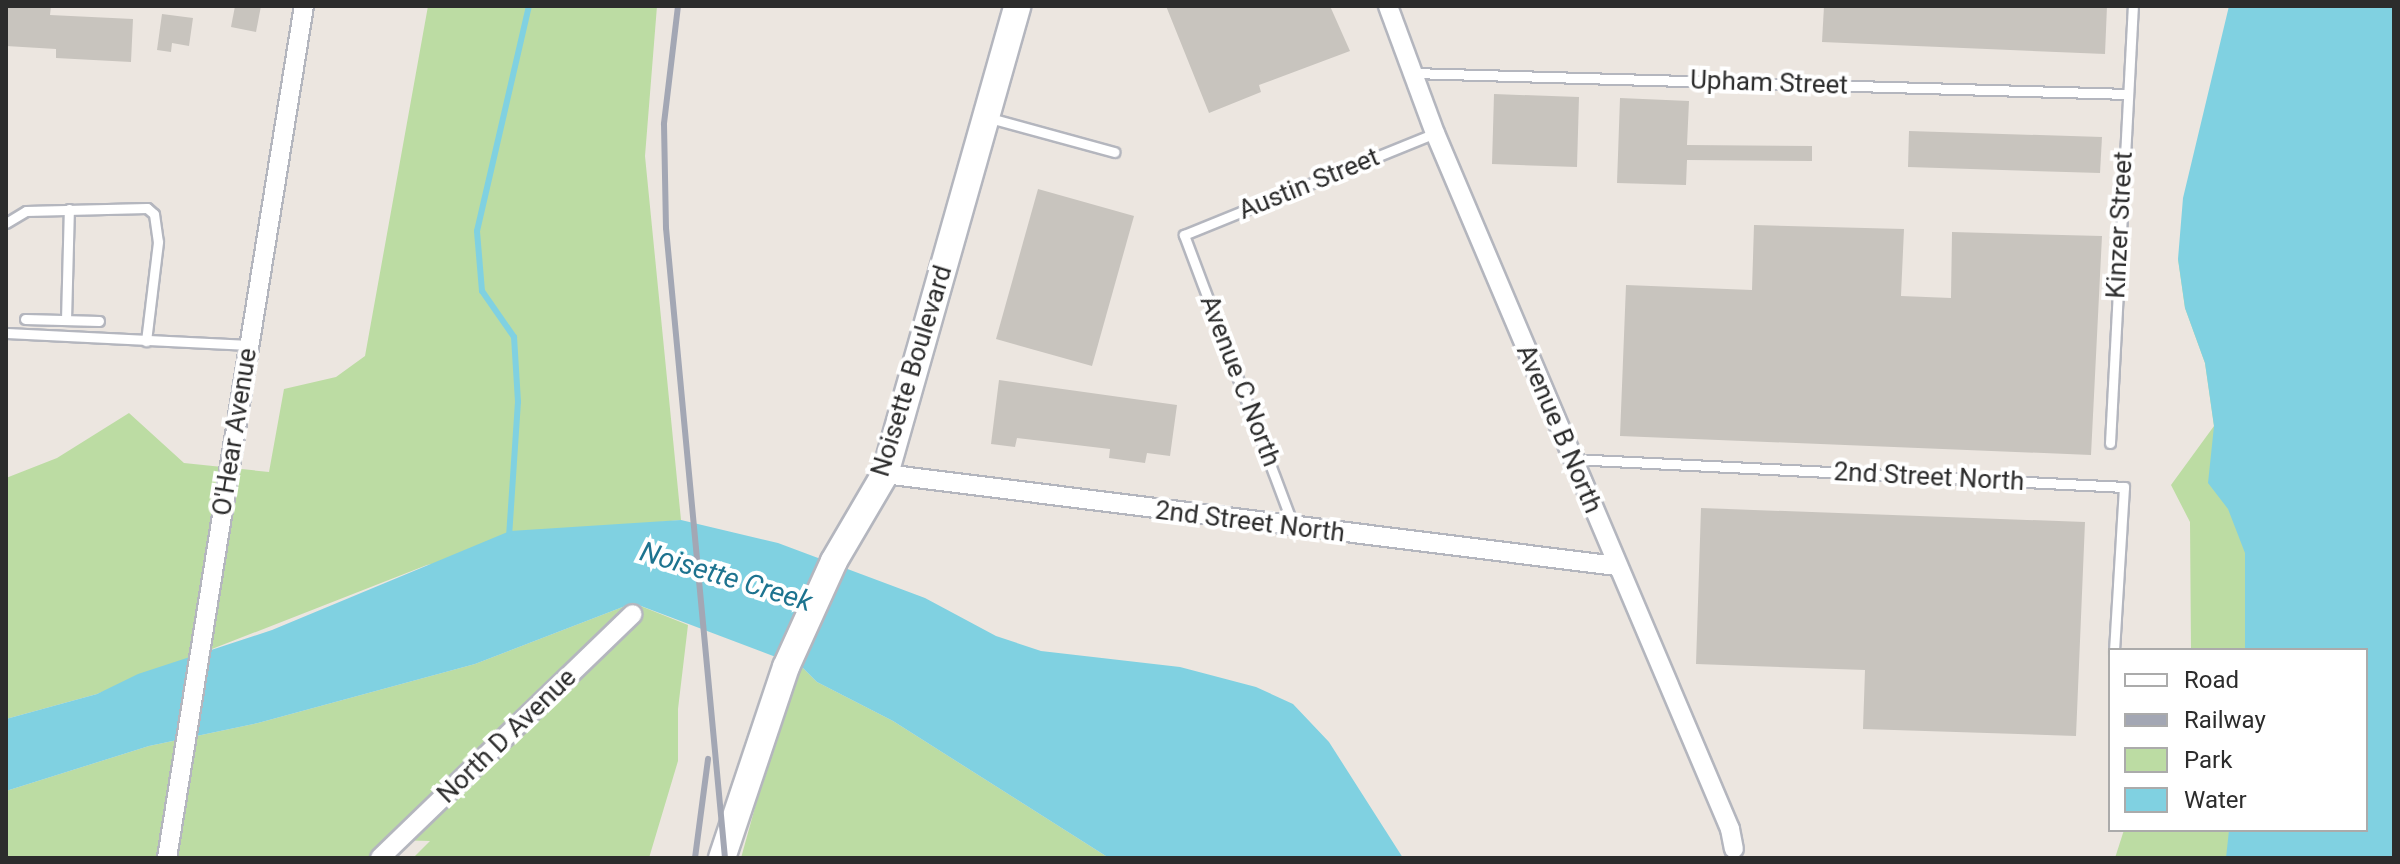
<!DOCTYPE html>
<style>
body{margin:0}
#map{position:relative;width:2400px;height:864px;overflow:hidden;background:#ece6e0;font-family:Roboto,sans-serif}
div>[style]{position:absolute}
.green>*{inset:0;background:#bcdca3}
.water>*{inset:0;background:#80d1e1}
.stream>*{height:6px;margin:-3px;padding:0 3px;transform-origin:3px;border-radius:3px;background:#80d1e1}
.building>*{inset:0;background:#c8c4be}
.roads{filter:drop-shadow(2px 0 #b4b6be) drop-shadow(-2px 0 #b4b6be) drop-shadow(0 2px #b4b6be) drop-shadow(0 -2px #b4b6be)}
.lane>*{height:9px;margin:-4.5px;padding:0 4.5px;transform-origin:4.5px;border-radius:4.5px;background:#fff}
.street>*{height:18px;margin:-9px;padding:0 9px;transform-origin:9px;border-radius:9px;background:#fff}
.secondary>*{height:26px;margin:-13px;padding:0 13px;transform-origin:13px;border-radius:13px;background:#fff}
.rail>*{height:6px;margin:-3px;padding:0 3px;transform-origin:3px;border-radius:3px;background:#a3a7b4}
span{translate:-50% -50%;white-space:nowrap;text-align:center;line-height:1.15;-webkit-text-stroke:8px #fff;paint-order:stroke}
.street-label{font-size:26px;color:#2c2c2c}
.water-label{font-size:28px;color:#1d738f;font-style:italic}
.frame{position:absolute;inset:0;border:8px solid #2c2c2c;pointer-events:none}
.legend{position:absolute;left:2108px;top:648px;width:260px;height:184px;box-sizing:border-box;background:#fff;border:2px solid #ababab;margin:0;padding:10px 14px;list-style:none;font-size:24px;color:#2c2c2c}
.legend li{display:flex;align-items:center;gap:16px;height:40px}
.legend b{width:40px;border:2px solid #ababab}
</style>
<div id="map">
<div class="green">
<div style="clip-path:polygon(428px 6px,657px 6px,645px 156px,681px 520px,628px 525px,427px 565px,97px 694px,6px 719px,6px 478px,57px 458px,129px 413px,184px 463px,269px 472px,284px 389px,336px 377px,365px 356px)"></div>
<div style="clip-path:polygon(2178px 259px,2219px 305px,2272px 650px,2191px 650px,2190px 522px,2171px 485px,2214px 426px,2205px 363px,2185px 308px)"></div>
<div style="clip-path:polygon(633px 603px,688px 625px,678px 709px,678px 761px,649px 858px,413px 858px,430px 841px,392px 840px,369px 858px,6px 858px,6px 791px,149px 746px,258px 723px,475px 664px)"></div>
<div style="clip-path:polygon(802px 667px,817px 682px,893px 721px,1109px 858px,741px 858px,778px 724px)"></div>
<div style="clip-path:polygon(2124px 830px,2271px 830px,2259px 858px,2115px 858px)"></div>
</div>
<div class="water">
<div style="clip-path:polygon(2229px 6px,2394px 6px,2394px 858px,2226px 858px,2229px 830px,2366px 830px,2366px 650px,2245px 650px,2245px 553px,2228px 509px,2208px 483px,2214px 426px,2205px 363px,2185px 308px,2178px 259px,2183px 198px)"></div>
<div style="clip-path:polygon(681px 520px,778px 543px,925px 598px,996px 636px,1041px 651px,1180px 667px,1256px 687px,1293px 704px,1329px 742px,1403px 858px,1109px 858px,893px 721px,817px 682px,802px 667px,633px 603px,475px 664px,258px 723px,149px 746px,6px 791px,6px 719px,97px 694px,138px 674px,272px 630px,510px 531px)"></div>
</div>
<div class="stream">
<div style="left:509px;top:537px;width:135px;rotate:-86.2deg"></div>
<div style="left:518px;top:402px;width:65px;rotate:-93.5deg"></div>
<div style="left:514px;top:337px;width:56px;rotate:-124.8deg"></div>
<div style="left:482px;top:291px;width:60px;rotate:-94.8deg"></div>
<div style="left:477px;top:231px;width:231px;rotate:-77deg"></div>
</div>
<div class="building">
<div style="clip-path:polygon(6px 6px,51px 6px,50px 15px,133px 19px,131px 62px,56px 58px,56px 49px,6px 46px)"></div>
<div style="clip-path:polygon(235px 6px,261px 6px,256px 32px,231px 27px)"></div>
<div style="clip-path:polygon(1166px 6px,1330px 6px,1350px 51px,1259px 85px,1261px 92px,1209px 113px)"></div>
<div style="clip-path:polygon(1824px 6px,2107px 6px,2105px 54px,1822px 42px)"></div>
<div style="clip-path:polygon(162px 14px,193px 18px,189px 46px,172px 43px,171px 52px,157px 50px)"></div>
<div style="clip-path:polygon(1494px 94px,1579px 97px,1577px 167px,1492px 164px)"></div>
<div style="clip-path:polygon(1620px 98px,1689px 101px,1687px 145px,1812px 146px,1812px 161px,1687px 160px,1686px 185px,1617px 183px)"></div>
<div style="clip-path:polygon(1909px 131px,2102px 137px,2100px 173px,1908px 167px)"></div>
<div style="clip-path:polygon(1038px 189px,1134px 216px,1092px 366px,996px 339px)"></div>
<div style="clip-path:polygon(1754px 225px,1904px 229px,1901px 296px,1951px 298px,1952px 232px,2102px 236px,2091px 455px,1620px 436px,1626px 285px,1752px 290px)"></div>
<div style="clip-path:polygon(999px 380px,1177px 405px,1170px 456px,1147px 453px,1145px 463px,1109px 458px,1110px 449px,1017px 438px,1015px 447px,991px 444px)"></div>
<div style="clip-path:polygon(1701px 508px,2085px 522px,2076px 736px,1863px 729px,1865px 670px,1696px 664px)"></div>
</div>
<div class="roads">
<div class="lane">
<div style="left:1412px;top:73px;width:715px;rotate:1.68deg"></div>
<div style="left:990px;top:118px;width:129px;rotate:15.3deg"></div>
<div style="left:6px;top:223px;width:23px;rotate:-31deg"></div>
<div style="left:26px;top:211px;width:121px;rotate:-1.4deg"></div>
<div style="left:147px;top:208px;width:9px;rotate:41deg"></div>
<div style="left:154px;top:214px;width:28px;rotate:82deg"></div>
<div style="left:158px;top:242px;width:100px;rotate:96.9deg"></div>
<div style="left:25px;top:319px;width:74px;rotate:1.5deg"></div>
<div style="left:66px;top:320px;width:111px;rotate:-88.5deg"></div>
<div style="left:6px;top:333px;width:244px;rotate:2.8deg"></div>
<div style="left:2110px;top:443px;width:438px;rotate:-87deg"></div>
<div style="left:1572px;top:459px;width:553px;rotate:2.9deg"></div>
<div style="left:2124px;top:487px;width:163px;rotate:93.5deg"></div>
<div style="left:1293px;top:525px;width:310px;rotate:-110.6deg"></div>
<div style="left:1184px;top:235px;width:271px;rotate:-22.1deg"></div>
</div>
<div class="street">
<div style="left:1388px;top:6px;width:135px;rotate:69.7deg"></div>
<div style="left:1435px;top:133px;width:756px;rotate:67.03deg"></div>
<div style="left:1730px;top:829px;width:20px;rotate:79deg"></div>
<div style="left:885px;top:474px;width:737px;rotate:7.17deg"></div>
<div style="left:167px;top:858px;width:863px;rotate:-80.87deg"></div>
<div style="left:380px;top:858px;width:351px;rotate:-44deg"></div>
</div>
<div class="secondary">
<div style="left:722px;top:858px;width:201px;rotate:-71.5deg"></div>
<div style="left:786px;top:667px;width:116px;rotate:-65.6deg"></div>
<div style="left:834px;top:561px;width:101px;rotate:-59.6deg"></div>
<div style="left:885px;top:474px;width:486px;rotate:-74.2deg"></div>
</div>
</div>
<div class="rail">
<div style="left:678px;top:6px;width:119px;rotate:96.8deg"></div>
<div style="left:664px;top:124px;width:104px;rotate:88.9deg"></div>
<div style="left:666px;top:228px;width:633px;rotate:84.65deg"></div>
<div style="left:695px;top:858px;width:100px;rotate:-82.5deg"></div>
</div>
<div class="street-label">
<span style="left:1769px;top:83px;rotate:2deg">Upham Street</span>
<span style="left:1309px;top:184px;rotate:-22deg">Austin Street</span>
<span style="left:2120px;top:225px;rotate:-87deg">Kinzer Street</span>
<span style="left:912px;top:371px;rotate:-73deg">Noisette Boulevard</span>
<span style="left:1240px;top:381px;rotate:69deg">Avenue C North</span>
<span style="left:1559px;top:429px;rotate:67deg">Avenue B North</span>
<span style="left:235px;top:432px;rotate:-81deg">O'Hear Avenue</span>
<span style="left:1929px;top:477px;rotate:3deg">2nd Street North</span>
<span style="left:1250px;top:522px;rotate:7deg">2nd Street North</span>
<span style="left:507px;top:736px;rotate:-44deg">North D Avenue</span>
</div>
<div class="water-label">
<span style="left:726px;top:577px;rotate:17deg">Noisette Creek</span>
</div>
<div class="frame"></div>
<ul class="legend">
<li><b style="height:10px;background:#fff"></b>Road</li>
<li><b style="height:10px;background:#a3a7b4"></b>Railway</li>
<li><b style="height:22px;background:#bcdca3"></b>Park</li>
<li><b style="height:22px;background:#80d1e1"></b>Water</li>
</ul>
</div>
